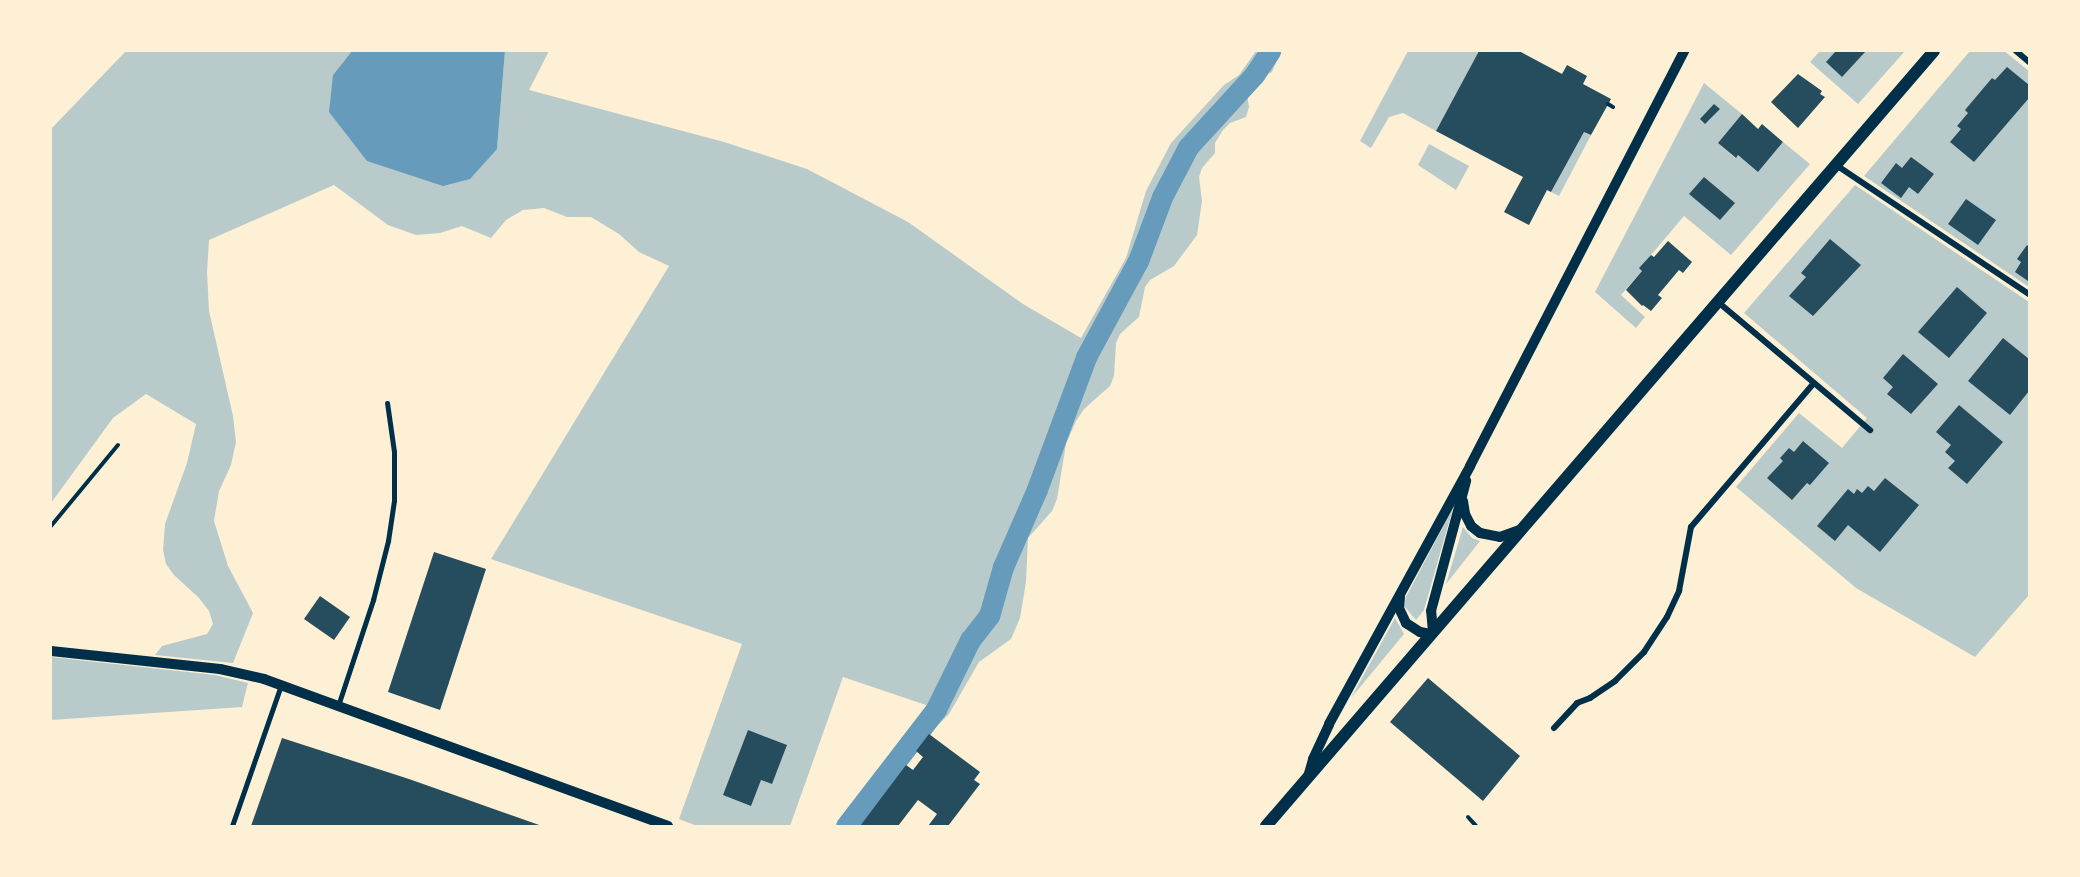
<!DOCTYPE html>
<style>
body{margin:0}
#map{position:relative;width:2080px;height:877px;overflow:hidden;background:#fdf0d5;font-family:"PT Sans Narrow",sans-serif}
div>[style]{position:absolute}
.green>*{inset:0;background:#b9caca}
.water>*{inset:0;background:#669bbc}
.canal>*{height:21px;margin:-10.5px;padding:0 10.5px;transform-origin:10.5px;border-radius:10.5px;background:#669bbc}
.building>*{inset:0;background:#264d5e}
.path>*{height:4px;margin:-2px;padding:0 2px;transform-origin:2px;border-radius:2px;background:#003049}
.service>*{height:4.5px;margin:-2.25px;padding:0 2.25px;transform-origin:2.25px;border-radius:2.25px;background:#003049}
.minor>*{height:6px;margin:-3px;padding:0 3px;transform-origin:3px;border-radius:3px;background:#003049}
.tertiary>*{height:10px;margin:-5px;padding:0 5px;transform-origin:5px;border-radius:5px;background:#003049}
.secondary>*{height:12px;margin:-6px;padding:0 6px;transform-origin:6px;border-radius:6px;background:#003049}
span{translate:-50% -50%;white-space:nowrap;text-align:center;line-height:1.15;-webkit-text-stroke:4.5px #fdf0d5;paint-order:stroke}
.frame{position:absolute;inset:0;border:52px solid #fdf0d5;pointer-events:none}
</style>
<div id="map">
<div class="green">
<div style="clip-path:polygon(126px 51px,352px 51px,333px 75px,497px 149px,505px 51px,549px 51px,529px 90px,724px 142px,807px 169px,908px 222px,1023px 304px,1081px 338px,1126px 258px,1146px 191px,1171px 143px,1224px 85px,1239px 75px,1256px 51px,1281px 51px,1272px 72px,1256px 80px,1247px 94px,1249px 107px,1246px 117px,1230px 123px,1223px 130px,1215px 143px,1215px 153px,1202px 168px,1199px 177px,1202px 201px,1197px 235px,1174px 266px,1150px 280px,1145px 287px,1139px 317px,1120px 334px,1116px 343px,1114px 376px,1110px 386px,1084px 409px,1076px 421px,1066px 444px,1057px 499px,1052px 511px,1028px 538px,1026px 582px,1020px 618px,1011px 639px,979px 662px,949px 714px,929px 734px,860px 826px,839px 826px,929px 706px,843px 677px,790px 826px,697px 826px,679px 819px,742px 644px,491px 559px,669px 266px,639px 252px,619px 234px,591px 217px,567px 217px,544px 208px,523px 210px,506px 220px,491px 238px,462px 226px,440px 233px,416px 235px,388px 225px,334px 185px,209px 240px,207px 272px,209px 311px,233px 416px,236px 442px,231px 465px,219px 491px,214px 521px,228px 566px,253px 613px,233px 663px,155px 655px,162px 646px,207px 634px,213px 624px,209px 611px,199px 598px,174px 575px,166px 564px,163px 550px,165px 524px,187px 463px,196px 424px,146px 394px,113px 418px,51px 503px,51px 129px)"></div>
<div style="clip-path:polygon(1408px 51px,1479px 52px,1436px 131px,1403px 113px,1389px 117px,1371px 148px,1360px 141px)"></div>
<div style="clip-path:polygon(1820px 51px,1905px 51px,1858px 104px,1810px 62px)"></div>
<div style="clip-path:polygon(1970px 51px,2004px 51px,2029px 71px,2029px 287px,1864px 176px)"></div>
<div style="clip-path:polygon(1704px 83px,1742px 114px,1718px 143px,1735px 158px,1738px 155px,1758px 171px,1783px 142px,1810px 164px,1731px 255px,1684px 216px,1640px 268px,1642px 271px,1621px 295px,1645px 317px,1636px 328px,1595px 292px)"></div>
<div style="clip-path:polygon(1584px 132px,1591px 135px,1559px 196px,1551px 192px)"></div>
<div style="clip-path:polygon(1429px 144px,1469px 166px,1456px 190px,1418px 165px)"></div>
<div style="clip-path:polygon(1855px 185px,2029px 302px,2029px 595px,1975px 657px,1856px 588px,1736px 487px,1799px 413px,1842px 448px,1867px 418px,1744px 313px)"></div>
<div style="clip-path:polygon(1453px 508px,1424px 610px,1416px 620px,1404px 606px,1406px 597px)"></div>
<div style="clip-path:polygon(1463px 527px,1472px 538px,1480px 541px,1446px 584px)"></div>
<div style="clip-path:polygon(1395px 618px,1404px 634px,1351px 698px)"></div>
<div style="clip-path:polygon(51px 657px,215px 675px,248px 683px,242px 707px,51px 720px)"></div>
</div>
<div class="water">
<div style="clip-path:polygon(352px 51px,505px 51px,497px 149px,470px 179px,443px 186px,367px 161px,329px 112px,333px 75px)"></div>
</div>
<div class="canal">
<div style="left:846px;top:826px;width:148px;rotate:-52.4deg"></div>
<div style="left:936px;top:709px;width:77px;rotate:-63.8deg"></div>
<div style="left:970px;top:640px;width:31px;rotate:-52deg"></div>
<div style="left:989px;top:616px;width:51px;rotate:-74.1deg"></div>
<div style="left:1003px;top:567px;width:85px;rotate:-66.4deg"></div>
<div style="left:1037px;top:489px;width:141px;rotate:-69.6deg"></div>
<div style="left:1086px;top:357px;width:109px;rotate:-61.6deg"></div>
<div style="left:1138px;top:261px;width:68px;rotate:-69.4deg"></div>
<div style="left:1162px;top:197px;width:56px;rotate:-62.5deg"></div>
<div style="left:1188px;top:147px;width:98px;rotate:-47.5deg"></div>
<div style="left:1254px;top:75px;width:29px;rotate:-56deg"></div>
</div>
<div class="building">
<div style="clip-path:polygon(1479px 51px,1519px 51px,1562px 74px,1567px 65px,1587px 76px,1583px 84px,1611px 99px,1591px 135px,1584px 132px,1551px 192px,1547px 190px,1529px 225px,1504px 212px,1523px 177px,1436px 131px)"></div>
<div style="clip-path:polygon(1836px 51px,1866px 51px,1842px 77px,1826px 62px)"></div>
<div style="clip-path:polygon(2007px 67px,2029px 85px,2029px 98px,1974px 162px,1950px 142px,1961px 129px,1957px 126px,1968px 113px,1965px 110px,1992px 78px,1995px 80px)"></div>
<div style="clip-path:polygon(1798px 74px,1822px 91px,1820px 94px,1825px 97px,1798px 128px,1771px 102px)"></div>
<div style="clip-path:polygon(1714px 104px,1720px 109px,1705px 124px,1700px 119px)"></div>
<div style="clip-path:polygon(1742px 114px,1758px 129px,1762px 124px,1783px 142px,1758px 172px,1738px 155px,1736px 158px,1718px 143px)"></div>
<div style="clip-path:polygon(1911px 157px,1934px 174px,1918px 194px,1909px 187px,1901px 198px,1881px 183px,1896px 163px,1902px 168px)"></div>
<div style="clip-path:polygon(1704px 177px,1735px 203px,1720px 220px,1689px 194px)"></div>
<div style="clip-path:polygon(1966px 199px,1996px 220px,1978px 245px,1948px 224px)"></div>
<div style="clip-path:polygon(1830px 239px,1861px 265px,1813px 316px,1789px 296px,1806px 277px,1801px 273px)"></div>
<div style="clip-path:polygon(1668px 241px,1692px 262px,1683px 273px,1679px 270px,1658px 295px,1662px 298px,1651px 311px,1643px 305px,1642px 306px,1626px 290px,1642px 271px,1639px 268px,1651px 255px,1654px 257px)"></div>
<div style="clip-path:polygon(2027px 245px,2029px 247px,2028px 281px,2015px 272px,2021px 262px,2017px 259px)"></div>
<div style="clip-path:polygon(1957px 287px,1987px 313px,1949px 358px,1918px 332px)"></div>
<div style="clip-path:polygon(2003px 338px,2029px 359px,2029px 391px,2010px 415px,1968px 381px)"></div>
<div style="clip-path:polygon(1903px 354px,1938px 384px,1911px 414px,1887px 394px,1893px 387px,1883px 378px)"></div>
<div style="clip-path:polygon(1959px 405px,2003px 442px,1967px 484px,1948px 468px,1955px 461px,1945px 452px,1951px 445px,1936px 432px)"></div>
<div style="clip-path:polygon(1803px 441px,1829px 463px,1810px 485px,1807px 483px,1792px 500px,1767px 478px,1783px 461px,1780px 458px,1789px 448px,1794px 452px)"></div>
<div style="clip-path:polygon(1885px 478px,1919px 505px,1880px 552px,1848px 525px,1835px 541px,1817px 526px,1848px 489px,1854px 494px,1857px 489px,1862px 493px,1868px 486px,1874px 491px)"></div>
<div style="clip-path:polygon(434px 552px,486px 569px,440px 710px,388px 692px)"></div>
<div style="clip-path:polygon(320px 596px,350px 617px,334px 640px,304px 619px)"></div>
<div style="clip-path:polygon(1428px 678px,1520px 756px,1483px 801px,1390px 722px)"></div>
<div style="clip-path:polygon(748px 730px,787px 745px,772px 784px,761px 780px,751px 806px,723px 795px)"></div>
<div style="clip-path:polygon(929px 734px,980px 772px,974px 780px,980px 784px,948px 826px,928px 826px,937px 814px,918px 800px,898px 826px,860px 826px,906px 765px,913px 770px,923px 757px,916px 751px)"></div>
<div style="clip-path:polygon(282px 738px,409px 779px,542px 826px,251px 826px)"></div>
</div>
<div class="path">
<div style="left:1608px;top:104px;width:6px;rotate:31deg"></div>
<div style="left:51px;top:526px;width:105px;rotate:-50.4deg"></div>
<div style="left:1468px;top:817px;width:12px;rotate:48deg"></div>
</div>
<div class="service">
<div style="left:338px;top:706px;width:112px;rotate:-71.7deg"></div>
<div style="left:373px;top:600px;width:61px;rotate:-75.7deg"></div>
<div style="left:388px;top:541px;width:40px;rotate:-81.5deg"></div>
<div style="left:394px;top:501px;width:49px;rotate:-90deg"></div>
<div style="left:394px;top:452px;width:49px;rotate:-98.1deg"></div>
<div style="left:232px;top:826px;width:149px;rotate:-70.8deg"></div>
</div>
<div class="minor">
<div style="left:2016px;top:51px;width:17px;rotate:40deg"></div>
<div style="left:1836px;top:165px;width:232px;rotate:33.8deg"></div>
<div style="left:1718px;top:302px;width:199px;rotate:40.1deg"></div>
<div style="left:1554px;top:728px;width:34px;rotate:-47deg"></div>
<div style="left:1577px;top:703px;width:14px;rotate:-21deg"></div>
<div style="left:1590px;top:698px;width:30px;rotate:-34deg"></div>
<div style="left:1615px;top:681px;width:41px;rotate:-45deg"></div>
<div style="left:1644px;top:652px;width:42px;rotate:-56.7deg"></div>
<div style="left:1667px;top:617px;width:29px;rotate:-65deg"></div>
<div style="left:1679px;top:591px;width:65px;rotate:-79.4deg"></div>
<div style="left:1691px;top:527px;width:189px;rotate:-49.5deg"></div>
</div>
<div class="tertiary">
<div style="left:1463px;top:501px;width:13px;rotate:81deg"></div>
<div style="left:1465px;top:514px;width:13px;rotate:63deg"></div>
<div style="left:1471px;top:526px;width:11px;rotate:38deg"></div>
<div style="left:1480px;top:533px;width:20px;rotate:11deg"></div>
<div style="left:1500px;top:537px;width:20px;rotate:-20deg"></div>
<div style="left:1400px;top:597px;width:11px;rotate:95deg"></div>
<div style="left:1399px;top:608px;width:17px;rotate:65deg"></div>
<div style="left:1406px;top:623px;width:17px;rotate:33deg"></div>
<div style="left:1420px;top:632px;width:11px;rotate:10deg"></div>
<div style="left:1433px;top:632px;width:21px;rotate:-95deg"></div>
<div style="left:1431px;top:611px;width:135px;rotate:-74.9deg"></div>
<div style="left:51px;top:651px;width:170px;rotate:6.1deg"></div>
<div style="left:220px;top:669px;width:45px;rotate:12.8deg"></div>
<div style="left:264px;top:679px;width:430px;rotate:20deg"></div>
<div style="left:1308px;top:777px;width:19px;rotate:-74deg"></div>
<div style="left:1313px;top:759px;width:38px;rotate:-65deg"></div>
<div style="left:1329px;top:724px;width:294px;rotate:-61.3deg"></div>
<div style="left:1470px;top:466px;width:467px;rotate:-62.7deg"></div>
</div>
<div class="secondary">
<div style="left:1266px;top:826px;width:1023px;rotate:-49.24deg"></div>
</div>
<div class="frame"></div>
</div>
